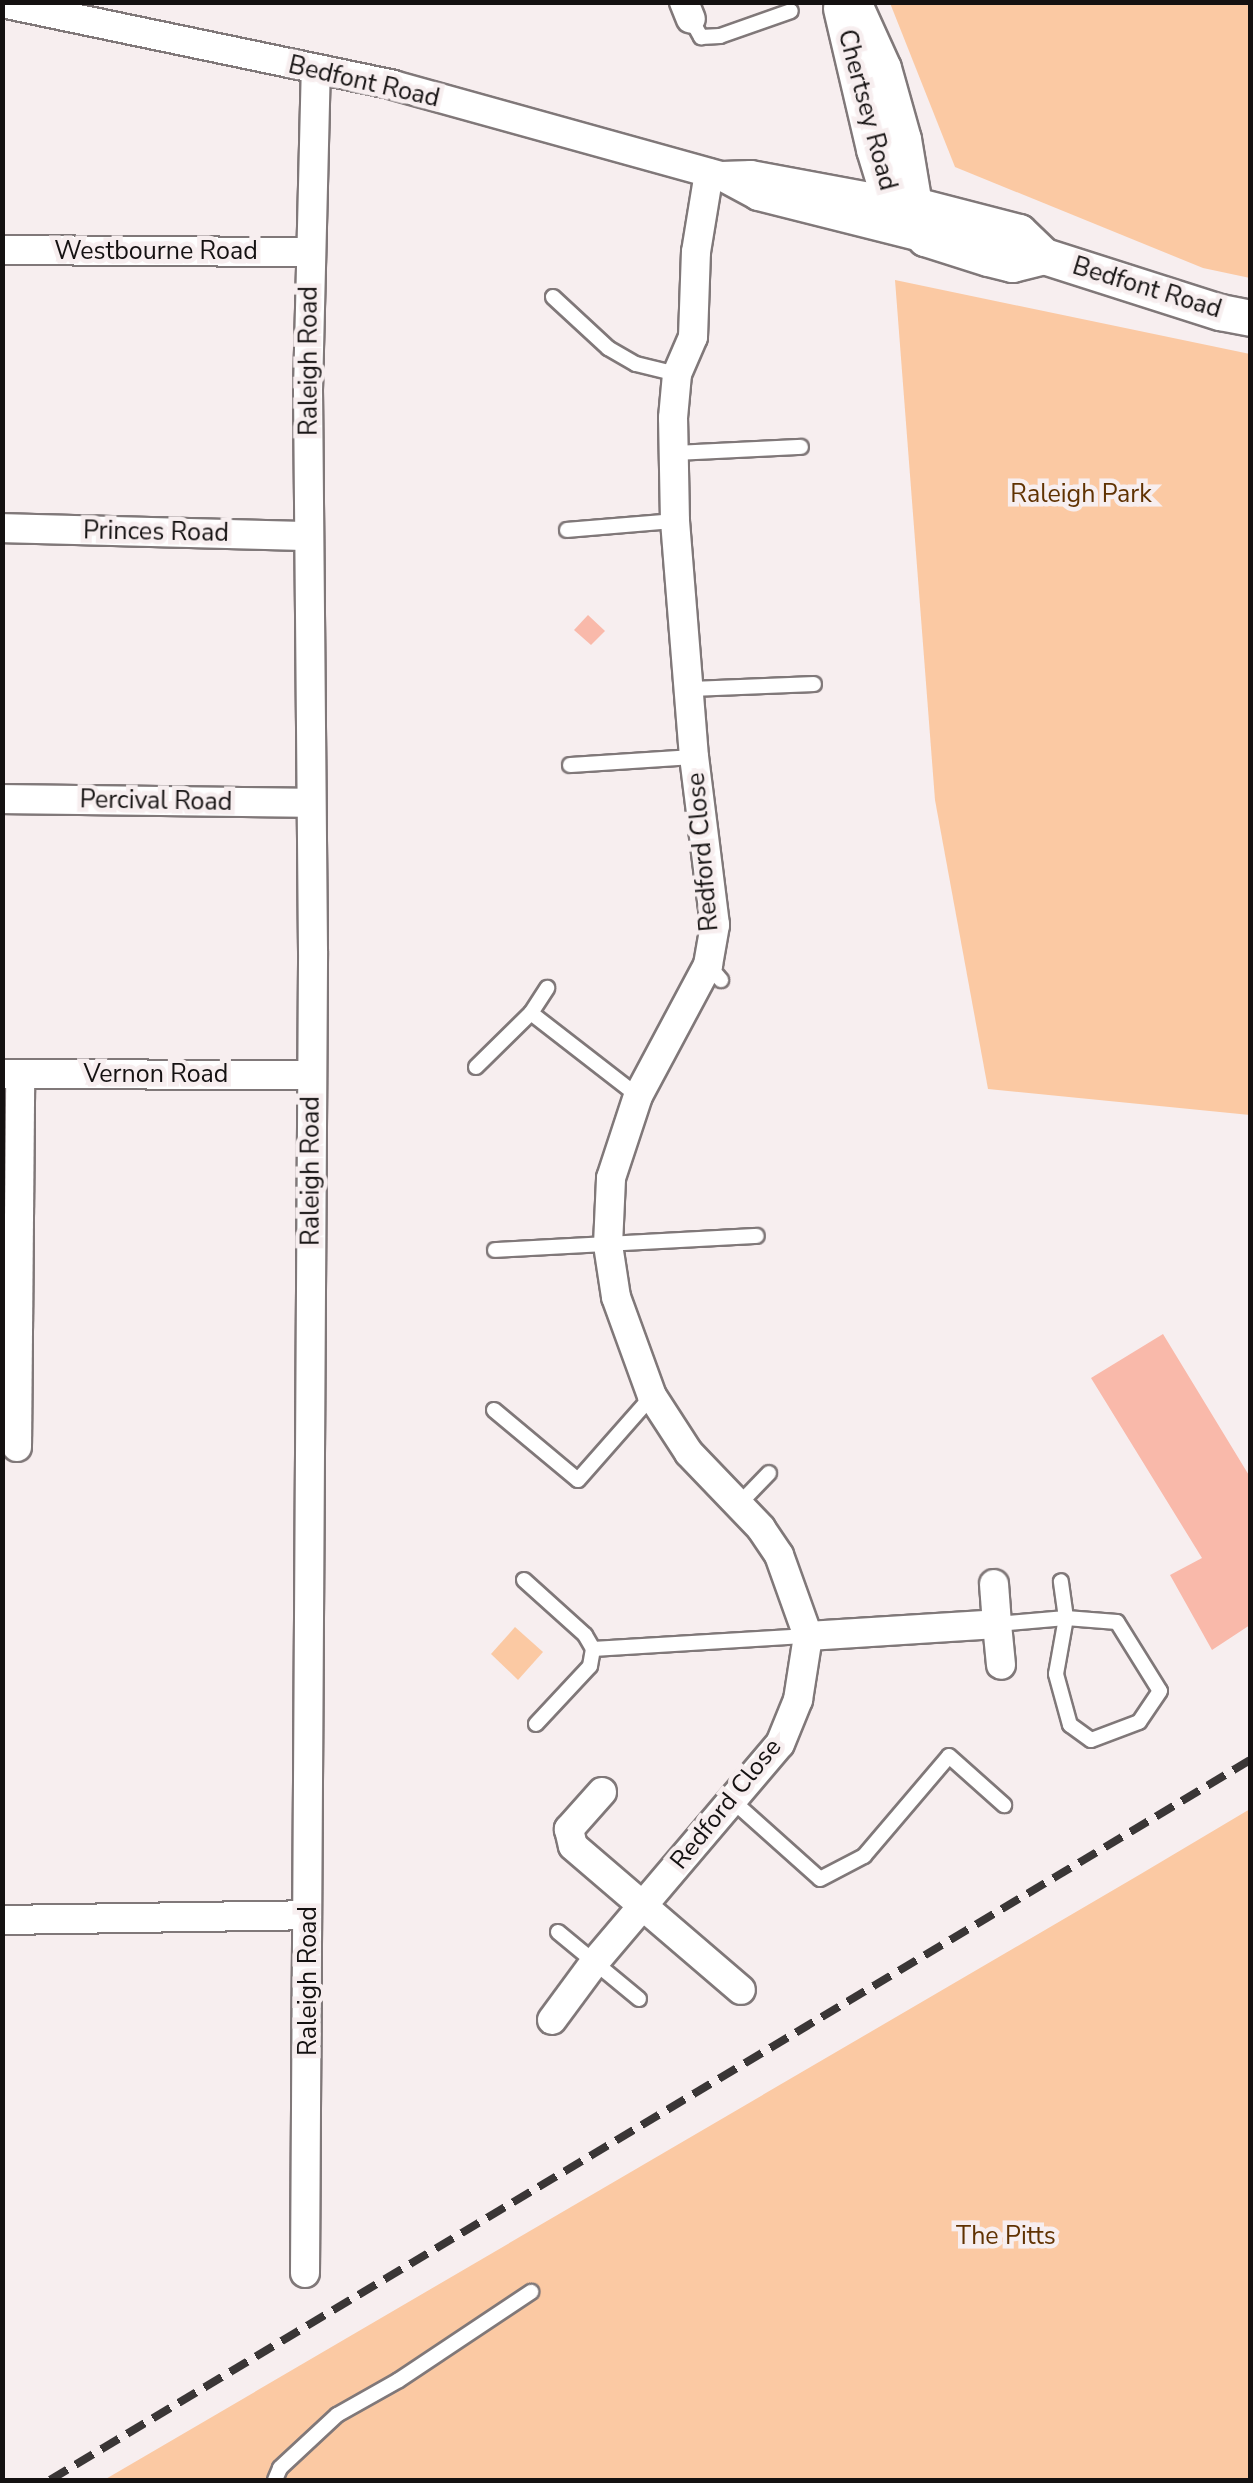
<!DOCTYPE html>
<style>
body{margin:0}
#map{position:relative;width:1253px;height:2483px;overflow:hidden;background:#f7eeef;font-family:"Nunito Sans",sans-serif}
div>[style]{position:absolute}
.green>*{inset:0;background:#fbc9a3}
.building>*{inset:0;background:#f9b9aa}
.roads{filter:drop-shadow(2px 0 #807879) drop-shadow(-2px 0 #807879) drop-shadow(0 2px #807879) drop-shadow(0 -2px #807879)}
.service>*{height:14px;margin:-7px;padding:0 7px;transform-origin:7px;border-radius:7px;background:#fff}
.minor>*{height:28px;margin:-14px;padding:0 14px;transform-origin:14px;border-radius:14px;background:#fff}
.tertiary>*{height:35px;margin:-17.5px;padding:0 17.5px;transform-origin:17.5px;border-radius:17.5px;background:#fff}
.rail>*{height:8px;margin-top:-4px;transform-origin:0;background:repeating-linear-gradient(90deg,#3a3636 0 20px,transparent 0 30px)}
span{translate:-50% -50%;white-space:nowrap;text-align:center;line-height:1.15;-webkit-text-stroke:9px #f7eeef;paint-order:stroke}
.street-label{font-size:25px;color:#141111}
.park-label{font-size:25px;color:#603202}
.frame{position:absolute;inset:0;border:5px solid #141111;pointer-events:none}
</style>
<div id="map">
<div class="green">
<div style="clip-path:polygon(890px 3px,1250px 3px,1250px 278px,1203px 268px,955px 167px)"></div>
<div style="clip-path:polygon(895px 280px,1250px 354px,1250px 1115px,988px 1089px,935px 800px)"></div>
<div style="clip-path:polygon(515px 1627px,543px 1652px,518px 1680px,491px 1654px)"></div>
<div style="clip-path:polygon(1250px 1809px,1250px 2480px,104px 2480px,1139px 1875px)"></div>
</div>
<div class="building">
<div style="clip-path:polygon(588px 615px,605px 631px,591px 645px,574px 630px)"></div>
<div style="clip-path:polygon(1163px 1334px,1250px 1477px,1250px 1625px,1212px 1650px,1170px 1575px,1202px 1558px,1091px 1378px)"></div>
</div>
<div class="roads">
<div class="service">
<div style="left:691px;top:19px;width:21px;rotate:61deg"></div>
<div style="left:701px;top:37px;width:19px;rotate:-3deg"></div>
<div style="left:720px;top:36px;width:75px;rotate:-19.4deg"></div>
<div style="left:553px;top:297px;width:75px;rotate:42.8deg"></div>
<div style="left:608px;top:348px;width:32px;rotate:30deg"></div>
<div style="left:636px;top:364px;width:42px;rotate:13.7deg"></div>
<div style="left:677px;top:453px;width:124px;rotate:-2.8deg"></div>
<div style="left:567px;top:530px;width:108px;rotate:-4.8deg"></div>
<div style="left:692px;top:689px;width:122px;rotate:-2.3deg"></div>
<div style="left:570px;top:765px;width:124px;rotate:-3.7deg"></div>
<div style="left:708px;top:965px;width:20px;rotate:49deg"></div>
<div style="left:531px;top:1013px;width:30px;rotate:-57deg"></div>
<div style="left:476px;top:1067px;width:77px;rotate:-44.5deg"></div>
<div style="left:531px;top:1013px;width:135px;rotate:37.8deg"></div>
<div style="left:495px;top:1250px;width:262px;rotate:-3.1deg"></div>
<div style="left:494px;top:1410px;width:109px;rotate:39.8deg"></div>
<div style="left:578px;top:1480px;width:112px;rotate:-48.6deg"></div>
<div style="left:739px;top:1504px;width:43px;rotate:-45.9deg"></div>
<div style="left:524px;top:1580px;width:82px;rotate:42deg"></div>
<div style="left:585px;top:1635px;width:16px;rotate:60deg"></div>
<div style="left:1066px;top:1618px;width:51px;rotate:4.5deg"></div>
<div style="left:1117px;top:1622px;width:81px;rotate:58.1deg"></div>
<div style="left:1160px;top:1691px;width:37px;rotate:124deg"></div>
<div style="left:1139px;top:1722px;width:51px;rotate:159.4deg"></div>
<div style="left:1091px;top:1740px;width:26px;rotate:-144deg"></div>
<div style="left:1070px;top:1725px;width:53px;rotate:-105.4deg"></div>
<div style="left:1056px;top:1674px;width:57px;rotate:-79.9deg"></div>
<div style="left:997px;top:1624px;width:69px;rotate:-5deg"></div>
<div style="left:1066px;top:1618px;width:37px;rotate:-98deg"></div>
<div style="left:536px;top:1724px;width:79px;rotate:-47deg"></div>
<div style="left:590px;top:1666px;width:17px;rotate:-80deg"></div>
<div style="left:593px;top:1649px;width:215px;rotate:-3.5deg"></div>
<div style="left:734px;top:1802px;width:115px;rotate:41.8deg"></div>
<div style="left:820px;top:1879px;width:50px;rotate:-27.6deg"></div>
<div style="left:864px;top:1856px;width:131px;rotate:-49.6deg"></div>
<div style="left:949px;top:1756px;width:74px;rotate:41.7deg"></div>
<div style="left:558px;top:1932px;width:105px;rotate:39.6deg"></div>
<div style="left:275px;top:2480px;width:13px;rotate:-67deg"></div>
<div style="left:280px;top:2468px;width:78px;rotate:-42.9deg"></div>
<div style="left:337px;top:2415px;width:71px;rotate:-29.4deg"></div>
<div style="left:399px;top:2380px;width:159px;rotate:-33.7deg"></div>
</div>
<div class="minor">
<div style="left:684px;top:2px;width:18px;rotate:68deg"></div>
<div style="left:2px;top:3px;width:400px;rotate:11.8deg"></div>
<div style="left:393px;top:85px;width:341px;rotate:15.5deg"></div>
<div style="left:722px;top:176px;width:29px;rotate:-2deg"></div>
<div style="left:751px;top:175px;width:159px;rotate:10.5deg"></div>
<div style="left:723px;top:177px;width:40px;rotate:28deg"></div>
<div style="left:758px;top:196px;width:172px;rotate:14.1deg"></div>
<div style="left:2px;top:250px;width:307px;rotate:0.4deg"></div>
<div style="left:2px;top:528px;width:307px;rotate:1.5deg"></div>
<div style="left:2px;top:799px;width:308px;rotate:0.7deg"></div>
<div style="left:2px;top:1074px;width:308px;rotate:0.2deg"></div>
<div style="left:17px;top:1447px;width:373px;rotate:-89.5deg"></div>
<div style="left:997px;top:1624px;width:41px;rotate:84.4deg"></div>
<div style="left:808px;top:1636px;width:189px;rotate:-3.6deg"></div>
<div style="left:997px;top:1624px;width:40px;rotate:-94.3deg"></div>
<div style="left:602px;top:1792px;width:50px;rotate:131.7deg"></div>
<div style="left:569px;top:1829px;width:17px;rotate:77deg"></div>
<div style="left:573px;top:1846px;width:221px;rotate:40.6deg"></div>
<div style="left:2px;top:1920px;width:305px;rotate:-0.9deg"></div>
<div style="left:552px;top:2020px;width:71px;rotate:-53.6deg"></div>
<div style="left:594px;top:1963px;width:287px;rotate:-49.7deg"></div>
<div style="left:780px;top:1744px;width:48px;rotate:-67.8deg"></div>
<div style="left:798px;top:1700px;width:65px;rotate:-81.1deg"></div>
<div style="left:808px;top:1636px;width:86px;rotate:-109.7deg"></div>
<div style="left:779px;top:1555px;width:32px;rotate:-124deg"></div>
<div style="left:761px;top:1528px;width:104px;rotate:-133.8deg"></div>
<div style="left:689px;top:1453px;width:68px;rotate:-123deg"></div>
<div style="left:652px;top:1396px;width:105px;rotate:-110deg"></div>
<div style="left:616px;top:1297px;width:53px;rotate:-98.7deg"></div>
<div style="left:608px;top:1245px;width:67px;rotate:-87.4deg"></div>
<div style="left:611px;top:1178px;width:86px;rotate:-71.8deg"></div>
<div style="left:638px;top:1096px;width:149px;rotate:-61.9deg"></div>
<div style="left:708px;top:965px;width:41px;rotate:-80.1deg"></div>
<div style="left:715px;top:925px;width:169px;rotate:-97.1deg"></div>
<div style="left:694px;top:757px;width:237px;rotate:-94.6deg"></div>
<div style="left:675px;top:521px;width:103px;rotate:-91.1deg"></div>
<div style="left:673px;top:418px;width:44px;rotate:-84.8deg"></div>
<div style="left:677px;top:374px;width:40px;rotate:-66.6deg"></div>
<div style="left:693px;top:337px;width:85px;rotate:-88deg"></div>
<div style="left:696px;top:252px;width:80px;rotate:-80.7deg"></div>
<div style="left:305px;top:2273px;width:1322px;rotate:-89.65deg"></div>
<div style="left:313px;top:951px;width:561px;rotate:-90.51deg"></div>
<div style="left:308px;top:390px;width:321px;rotate:-88.6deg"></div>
</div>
<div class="tertiary">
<div style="left:853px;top:2px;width:72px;rotate:65.6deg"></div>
<div style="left:883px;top:68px;width:74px;rotate:74.3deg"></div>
<div style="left:903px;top:139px;width:67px;rotate:80.5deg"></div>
<div style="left:914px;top:205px;width:108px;rotate:14.4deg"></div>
<div style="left:1019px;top:232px;width:35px;rotate:44deg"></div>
<div style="left:1044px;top:256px;width:185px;rotate:17.7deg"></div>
<div style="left:1220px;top:312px;width:31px;rotate:11deg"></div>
<div style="left:841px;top:8px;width:145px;rotate:76.8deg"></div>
<div style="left:874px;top:149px;width:54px;rotate:72.9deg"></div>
<div style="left:890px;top:201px;width:18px;rotate:49deg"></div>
<div style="left:902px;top:215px;width:33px;rotate:45deg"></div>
<div style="left:925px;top:238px;width:66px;rotate:17.6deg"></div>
<div style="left:988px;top:258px;width:25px;rotate:14deg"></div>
<div style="left:1012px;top:264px;width:33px;rotate:-14deg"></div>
</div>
</div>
<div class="rail">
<div style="left:50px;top:2480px;width:1399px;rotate:-30.96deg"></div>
</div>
<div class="street-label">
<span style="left:364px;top:82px;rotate:13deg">Bedfont Road</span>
<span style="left:867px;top:110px;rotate:75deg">Chertsey Road</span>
<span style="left:156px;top:251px">Westbourne Road</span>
<span style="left:1147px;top:288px;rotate:17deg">Bedfont Road</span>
<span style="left:309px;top:361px;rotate:-90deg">Raleigh Road</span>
<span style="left:156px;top:532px;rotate:1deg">Princes Road</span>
<span style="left:156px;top:801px;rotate:1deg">Percival Road</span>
<span style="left:703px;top:852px;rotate:-95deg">Redford Close</span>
<span style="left:156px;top:1074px">Vernon Road</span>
<span style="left:311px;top:1171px;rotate:-90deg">Raleigh Road</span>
<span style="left:726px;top:1804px;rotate:-51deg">Redford Close</span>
<span style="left:308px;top:1981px;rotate:-90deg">Raleigh Road</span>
</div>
<div class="park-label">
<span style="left:1081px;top:494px">Raleigh Park</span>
<span style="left:1006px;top:2236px">The Pitts</span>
</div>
<div class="frame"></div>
</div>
